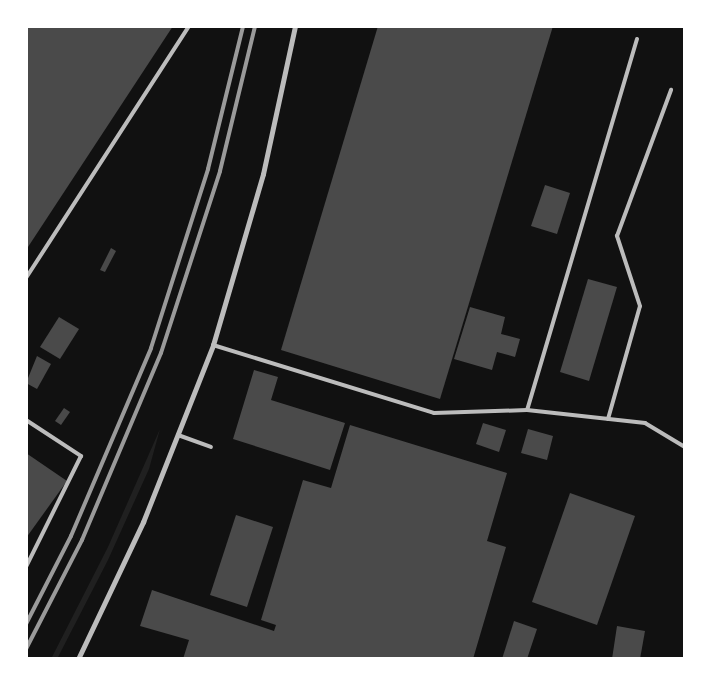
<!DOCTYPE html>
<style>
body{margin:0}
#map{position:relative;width:711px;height:685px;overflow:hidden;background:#111;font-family:"Fira Sans Condensed",sans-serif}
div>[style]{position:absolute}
.green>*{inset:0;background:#202020}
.building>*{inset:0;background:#4a4a4a}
.service>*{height:4px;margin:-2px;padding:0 2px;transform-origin:2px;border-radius:2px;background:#bcbcbc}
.minor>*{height:5px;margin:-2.5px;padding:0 2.5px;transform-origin:2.5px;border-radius:2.5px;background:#bcbcbc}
.rail>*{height:4px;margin:-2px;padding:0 2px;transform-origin:2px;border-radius:2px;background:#9a9a9a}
span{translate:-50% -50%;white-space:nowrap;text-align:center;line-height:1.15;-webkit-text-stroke:4.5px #fff;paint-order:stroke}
.frame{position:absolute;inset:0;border:28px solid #fff;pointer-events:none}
</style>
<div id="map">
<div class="green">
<div style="clip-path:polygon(160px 429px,149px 469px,108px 560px,57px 659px,51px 659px,108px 547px)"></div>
</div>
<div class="building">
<div style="clip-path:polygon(26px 26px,173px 26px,26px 250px)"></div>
<div style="clip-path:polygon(378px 26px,553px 26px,440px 399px,281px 350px)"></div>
<div style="clip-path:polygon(545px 185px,570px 193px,557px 234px,531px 226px)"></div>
<div style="clip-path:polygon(111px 248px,116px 251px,105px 272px,100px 270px)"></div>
<div style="clip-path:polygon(588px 279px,617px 287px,589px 381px,560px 372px)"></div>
<div style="clip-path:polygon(470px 307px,505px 317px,501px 334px,520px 339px,515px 357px,497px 352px,492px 370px,454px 359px)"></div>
<div style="clip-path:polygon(59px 317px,79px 329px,60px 359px,40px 347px)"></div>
<div style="clip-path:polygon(37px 356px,51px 364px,37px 389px,26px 383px)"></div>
<div style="clip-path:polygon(254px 370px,278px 377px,271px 400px,345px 423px,330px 470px,233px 439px)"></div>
<div style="clip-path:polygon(64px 408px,70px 412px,61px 425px,55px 421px)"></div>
<div style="clip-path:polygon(483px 423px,506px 430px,499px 452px,476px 444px)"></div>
<div style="clip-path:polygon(350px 425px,507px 473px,487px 541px,506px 547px,473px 659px,183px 659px,189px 640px,140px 626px,152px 590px,274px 631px,276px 625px,261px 620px,303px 480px,331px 488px)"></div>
<div style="clip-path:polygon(528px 429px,553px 436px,547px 460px,521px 453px)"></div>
<div style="clip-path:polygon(26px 453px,67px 481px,26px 538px)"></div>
<div style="clip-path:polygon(570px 493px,635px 516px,597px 625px,532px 602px)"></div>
<div style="clip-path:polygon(236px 515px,273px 527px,247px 607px,210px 595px)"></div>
<div style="clip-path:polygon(514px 621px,537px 629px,527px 659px,502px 659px)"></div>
<div style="clip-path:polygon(617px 626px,645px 631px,640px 659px,612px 659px)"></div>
</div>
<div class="service">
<div style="left:637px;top:39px;width:387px;rotate:106.5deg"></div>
<div style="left:527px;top:410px;width:119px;rotate:6.3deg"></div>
<div style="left:645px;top:423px;width:47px;rotate:31deg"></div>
<div style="left:26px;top:278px;width:300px;rotate:-57.1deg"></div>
<div style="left:213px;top:345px;width:231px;rotate:17.1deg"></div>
<div style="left:434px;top:413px;width:93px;rotate:-1.8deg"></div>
<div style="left:608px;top:419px;width:117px;rotate:-74.2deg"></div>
<div style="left:640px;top:306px;width:74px;rotate:-108.2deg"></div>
<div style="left:617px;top:236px;width:156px;rotate:-69.7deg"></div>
<div style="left:26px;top:420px;width:66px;rotate:33.2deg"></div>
<div style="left:81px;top:456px;width:124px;rotate:116.4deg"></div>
<div style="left:178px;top:435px;width:35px;rotate:20deg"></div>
</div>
<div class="minor">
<div style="left:78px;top:659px;width:152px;rotate:-64.6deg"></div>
<div style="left:143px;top:522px;width:190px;rotate:-68.4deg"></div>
<div style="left:213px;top:345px;width:178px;rotate:-73.7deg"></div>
<div style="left:263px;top:174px;width:151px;rotate:-77.8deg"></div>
</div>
<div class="rail">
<div style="left:26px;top:624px;width:99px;rotate:-62.9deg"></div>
<div style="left:71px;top:536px;width:204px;rotate:-66.9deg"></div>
<div style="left:151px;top:348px;width:188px;rotate:-72.3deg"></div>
<div style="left:208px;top:169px;width:147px;rotate:-76.2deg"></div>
<div style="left:26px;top:649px;width:123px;rotate:-62.8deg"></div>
<div style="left:82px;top:540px;width:203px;rotate:-67.1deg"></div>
<div style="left:161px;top:353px;width:191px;rotate:-72deg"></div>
<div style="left:220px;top:171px;width:149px;rotate:-76.4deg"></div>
</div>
<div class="frame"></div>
</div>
